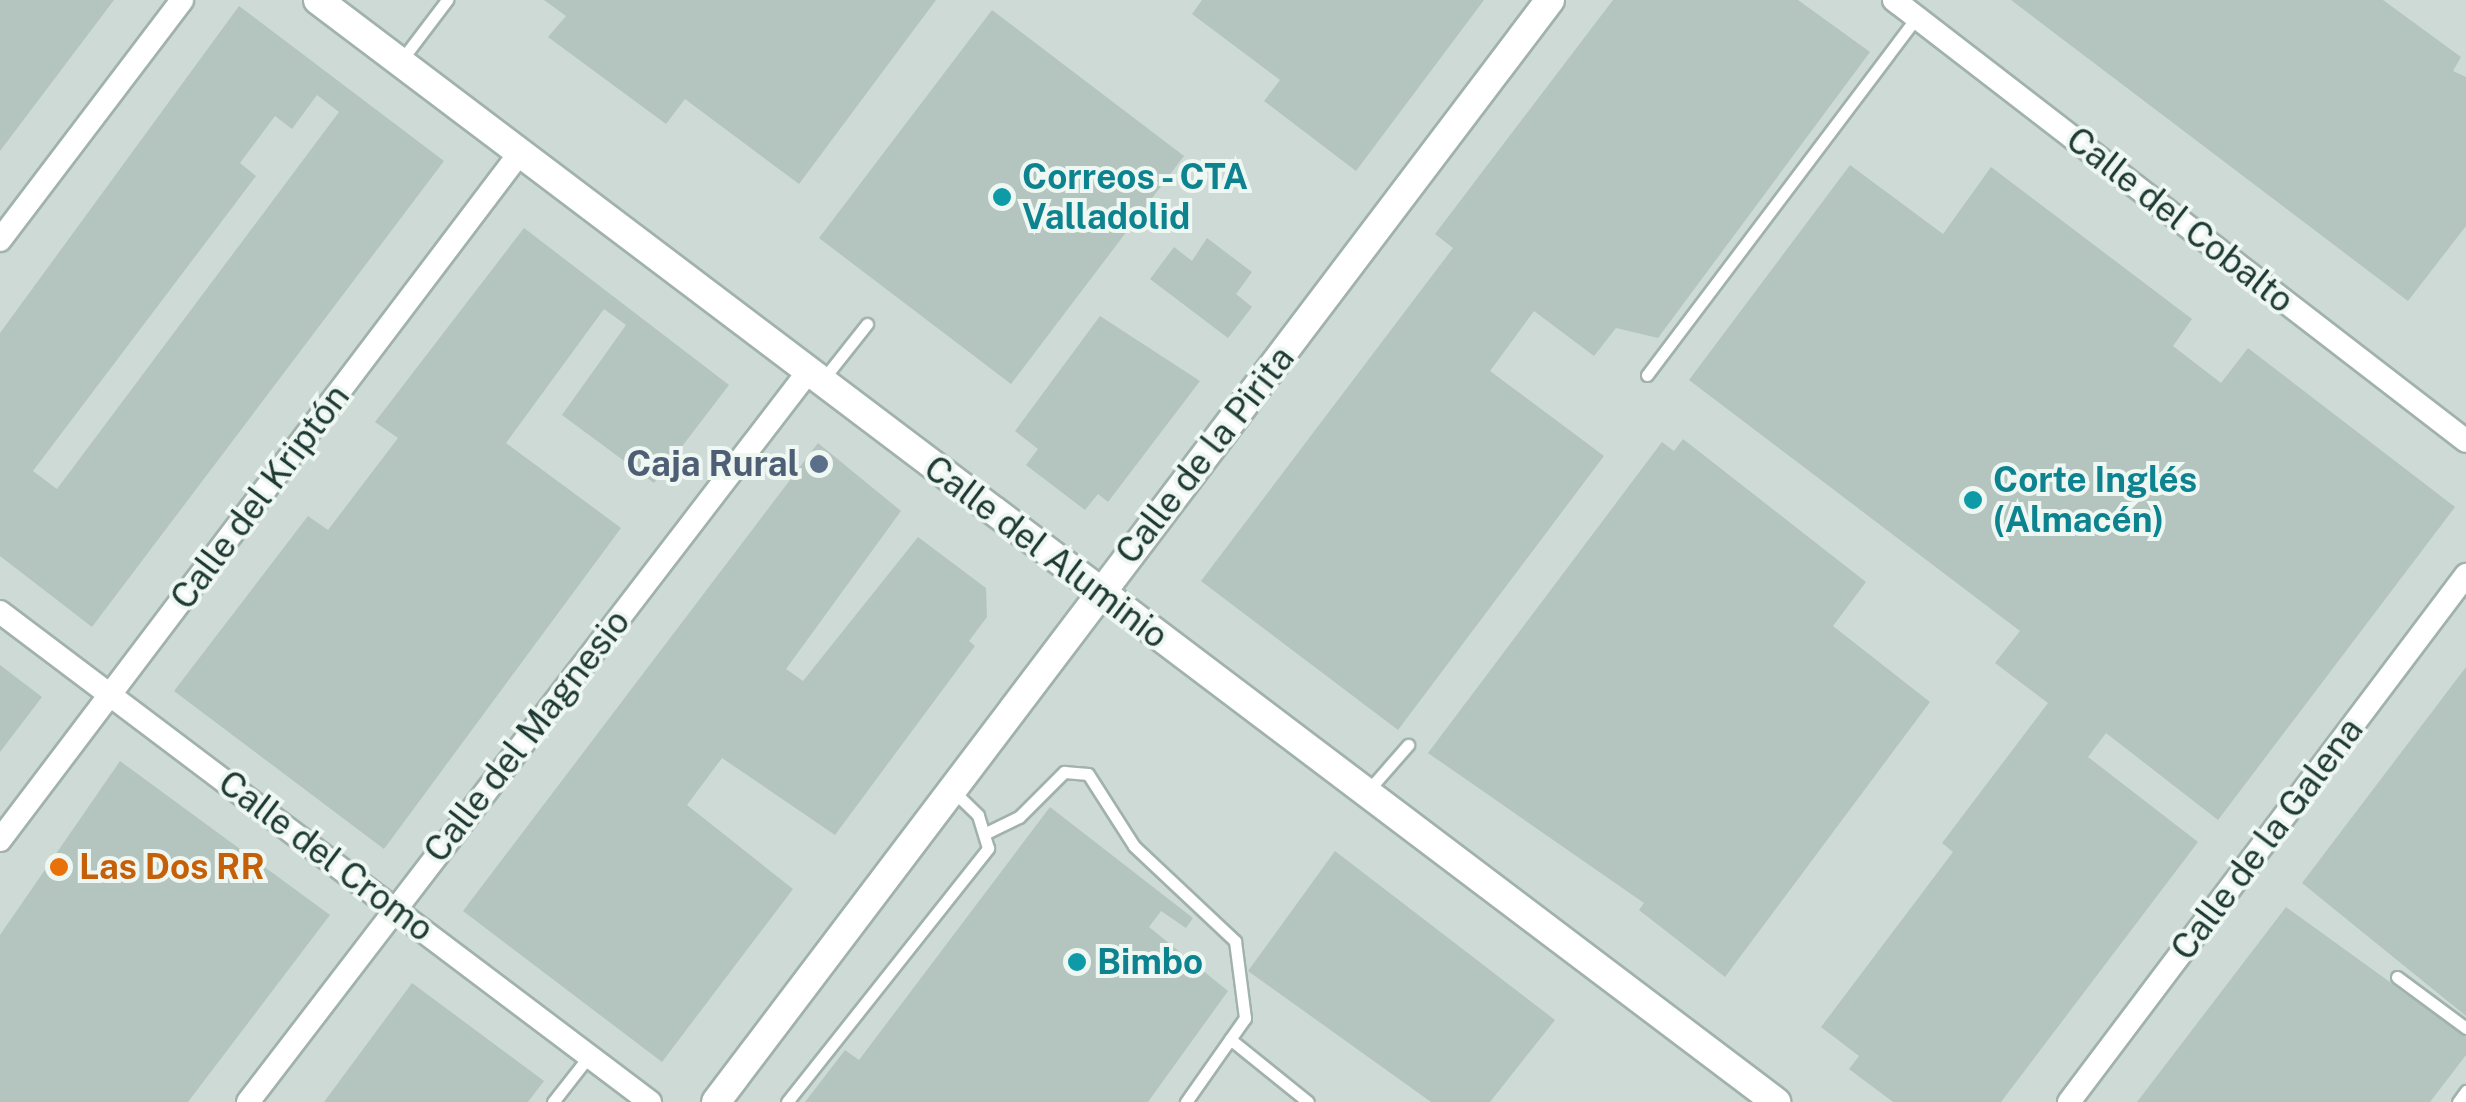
<!DOCTYPE html>
<meta charset="utf-8">
<style>
body{margin:0}
#map{position:relative;width:2466px;height:1102px;overflow:hidden;background:#deeae6;font-family:"Public Sans",sans-serif}
div>[style]{position:absolute}
.built>*{inset:0;background:#cddad5}
.building>*{inset:0;background:#b4c5bf}
.roads{filter:drop-shadow(2px 0 #a1b2ad) drop-shadow(-2px 0 #a1b2ad) drop-shadow(0 2px #a1b2ad) drop-shadow(0 -2px #a1b2ad)}
.service>*{height:11px;margin:-5.5px;padding:0 5.5px;transform-origin:5.5px;border-radius:5.5px;background:#fff}
.minor>*{height:22px;margin:-11px;padding:0 11px;transform-origin:11px;border-radius:11px;background:#fff}
.tertiary>*{height:28px;margin:-14px;padding:0 14px;transform-origin:14px;border-radius:14px;background:#fff}
.dots>*{width:28px;height:28px;translate:-50% -50%;box-sizing:border-box;border:5px solid #eff7f3;border-radius:50%}
span{translate:-50% -50%;white-space:nowrap;text-align:center;line-height:1.15;-webkit-text-stroke:8px #eff7f3;paint-order:stroke}
.culture-label{font-size:35px;color:#0d838f;font-weight:700}
.left{translate:0 -50%;text-align:left}
.street-label{font-size:35px;color:#1f3a34}
.service-label{font-size:35px;color:#4e5e75;font-weight:700}
.right{translate:-100% -50%;text-align:right}
.food-label{font-size:35px;color:#c56008;font-weight:700}
</style>
<div id="map">
<div class="built">
<div style="clip-path:polygon(0 0,2466px 0,2466px 1102px,0 1102px)"></div>
</div>
<div class="building">
<div style="clip-path:polygon(0 0,114px 0,0 151px)"></div>
<div style="clip-path:polygon(544px 0,936px 0,799px 184px,685px 99px,666px 124px,548px 37px,566px 16px)"></div>
<div style="clip-path:polygon(1202px 0,1484px 0,1356px 171px,1264px 101px,1280px 80px,1192px 14px)"></div>
<div style="clip-path:polygon(1613px 0,1798px 0,1870px 52px,1658px 338px,1616px 328px,1594px 356px,1534px 311px,1490px 371px,1604px 456px,1398px 730px,1201px 581px,1453px 248px,1435px 234px)"></div>
<div style="clip-path:polygon(2011px 0,2383px 0,2461px 57px,2453px 71px,2466px 77px,2466px 226px,2408px 301px)"></div>
<div style="clip-path:polygon(evenodd,239px 6px,444px 161px,92px 627px,0 556px,0 333px,239px 6px,317px 95px,339px 112px,57px 489px,33px 471px,256px 176px,240px 163px,275px 116px,292px 129px,317px 95px)"></div>
<div style="clip-path:polygon(992px 10px,1184px 156px,1011px 384px,819px 238px)"></div>
<div style="clip-path:polygon(1850px 165px,1943px 234px,1991px 167px,2192px 319px,2173px 346px,2221px 383px,2248px 348px,2455px 507px,2218px 820px,2106px 733px,2088px 757px,2198px 842px,2001px 1102px,1893px 1102px,1849px 1069px,1859px 1056px,1821px 1027px,1953px 852px,1942px 843px,2048px 703px,1995px 663px,2020px 631px,1689px 380px)"></div>
<div style="clip-path:polygon(524px 228px,729px 385px,654px 483px,562px 415px,626px 325px,604px 309px,506px 443px,621px 528px,384px 849px,174px 691px,308px 516px,328px 530px,398px 438px,375px 422px)"></div>
<div style="clip-path:polygon(1207px 238px,1252px 272px,1236px 294px,1252px 307px,1228px 338px,1150px 279px,1174px 247px,1192px 261px)"></div>
<div style="clip-path:polygon(1100px 316px,1200px 381px,1108px 502px,1098px 494px,1085px 510px,1026px 465px,1038px 449px,1015px 431px)"></div>
<div style="clip-path:polygon(1683px 439px,1866px 582px,1833px 626px,1930px 702px,1725px 977px,1639px 910px,1644px 903px,1428px 753px,1662px 442px,1674px 451px)"></div>
<div style="clip-path:polygon(818px 443px,901px 511px,786px 669px,803px 681px,918px 537px,986px 588px,987px 617px,969px 641px,975px 646px,835px 835px,722px 758px,687px 805px,793px 889px,662px 1062px,463px 911px)"></div>
<div style="clip-path:polygon(0 665px,42px 697px,0 752px)"></div>
<div style="clip-path:polygon(2466px 667px,2466px 1016px,2302px 883px)"></div>
<div style="clip-path:polygon(120px 761px,330px 915px,188px 1102px,0 1102px,0 935px)"></div>
<div style="clip-path:polygon(1050px 807px,1193px 918px,1186px 928px,1161px 911px,1149px 927px,1228px 991px,1148px 1102px,805px 1102px,845px 1050px,859px 1060px)"></div>
<div style="clip-path:polygon(1335px 851px,1555px 1020px,1490px 1102px,1431px 1102px,1248px 971px)"></div>
<div style="clip-path:polygon(2286px 907px,2466px 1037px,2466px 1055px,2430px 1102px,2137px 1102px)"></div>
<div style="clip-path:polygon(412px 983px,544px 1081px,528px 1102px,324px 1102px)"></div>
</div>
<div class="roads">
<div class="service">
<div style="left:400px;top:62px;width:78px;rotate:-52.8deg"></div>
<div style="left:1647px;top:375px;width:448px;rotate:-53deg"></div>
<div style="left:821px;top:382px;width:74px;rotate:-51.6deg"></div>
<div style="left:1366px;top:793px;width:64px;rotate:-48.8deg"></div>
<div style="left:986px;top:833px;width:37px;rotate:-26deg"></div>
<div style="left:1019px;top:817px;width:64px;rotate:-45deg"></div>
<div style="left:1064px;top:772px;width:24px;rotate:5deg"></div>
<div style="left:1088px;top:774px;width:85px;rotate:57.4deg"></div>
<div style="left:1134px;top:846px;width:139px;rotate:43.2deg"></div>
<div style="left:1235px;top:941px;width:78px;rotate:82.6deg"></div>
<div style="left:1245px;top:1018px;width:103px;rotate:125.1deg"></div>
<div style="left:2397px;top:977px;width:86px;rotate:36.5deg"></div>
<div style="left:1230px;top:1039px;width:100px;rotate:38.9deg"></div>
<div style="left:553px;top:1102px;width:58px;rotate:-52deg"></div>
<div style="left:787px;top:1102px;width:324px;rotate:-51.6deg"></div>
<div style="left:988px;top:848px;width:34px;rotate:-107deg"></div>
<div style="left:978px;top:815px;width:33px;rotate:-136deg"></div>
<div style="left:2458px;top:1102px;width:14px;rotate:-54deg"></div>
</div>
<div class="minor">
<div style="left:1894px;top:0;width:722px;rotate:37.63deg"></div>
<div style="left:0;top:240px;width:301px;rotate:-52.8deg"></div>
<div style="left:0;top:612px;width:814px;rotate:37.01deg"></div>
<div style="left:0;top:840px;width:860px;rotate:-52.89deg"></div>
<div style="left:248px;top:1102px;width:920px;rotate:-52.51deg"></div>
<div style="left:2069px;top:1102px;width:660px;rotate:-53.01deg"></div>
</div>
<div class="tertiary">
<div style="left:318px;top:0;width:1828px;rotate:37.08deg"></div>
<div style="left:716px;top:1102px;width:1382px;rotate:-52.88deg"></div>
</div>
</div>
<div class="dots">
<div style="left:1002px;top:197px;background:#0f9aa8"></div>
<div style="left:819px;top:464px;background:#5c6f8a"></div>
<div style="left:1973px;top:500px;background:#0f9aa8"></div>
<div style="left:59px;top:867px;background:#e8710a"></div>
<div style="left:1077px;top:962px;background:#0f9aa8"></div>
</div>
<div class="culture-label">
<span class="left" style="left:1022px;top:197px">Correos - CTA<br>Valladolid</span>
<span class="left" style="left:1993px;top:500px">Corte Inglés<br>(Almacén)</span>
<span class="left" style="left:1097px;top:962px">Bimbo</span>
</div>
<div class="street-label">
<span style="left:2180px;top:220px;rotate:38deg">Calle del Cobalto</span>
<span style="left:1205px;top:455px;rotate:-52deg">Calle de la Pirita</span>
<span style="left:260px;top:497px;rotate:-53deg">Calle del Kriptón</span>
<span style="left:1046px;top:552px;rotate:37deg">Calle del Aluminio</span>
<span style="left:527px;top:736px;rotate:-52deg">Calle del Magnesio</span>
<span style="left:2267px;top:839px;rotate:-53deg">Calle de la Galena</span>
<span style="left:326px;top:856px;rotate:37deg">Calle del Cromo</span>
</div>
<div class="service-label">
<span class="right" style="left:799px;top:464px">Caja Rural</span>
</div>
<div class="food-label">
<span class="left" style="left:79px;top:867px">Las Dos RR</span>
</div>
</div>
